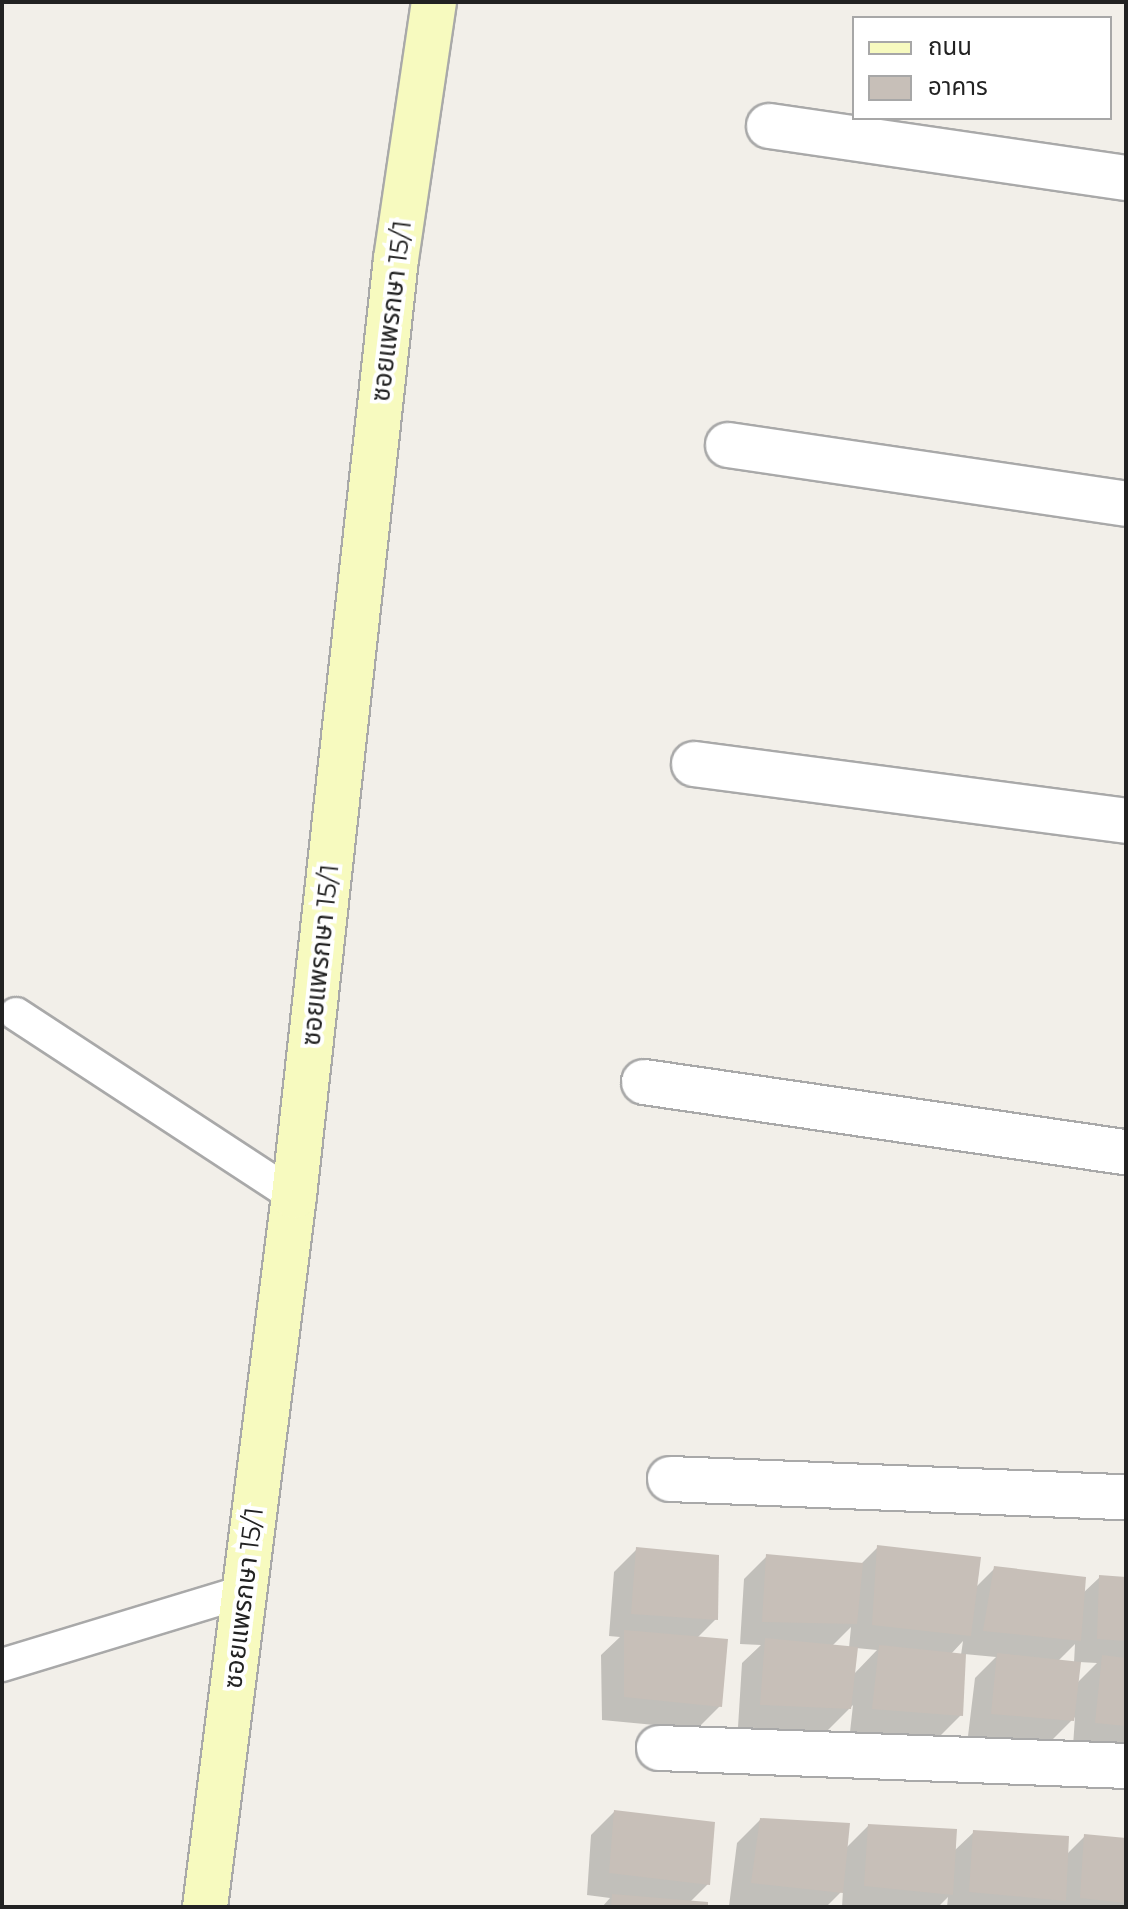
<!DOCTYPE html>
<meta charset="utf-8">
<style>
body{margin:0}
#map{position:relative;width:1128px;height:1909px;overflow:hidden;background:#f2efe9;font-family:Montserrat,"Noto Sans Thai",sans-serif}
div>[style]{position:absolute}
.shadow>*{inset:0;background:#0003}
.building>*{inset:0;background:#c7bfb8}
.roads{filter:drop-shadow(2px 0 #a9a9a9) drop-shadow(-2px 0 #a9a9a9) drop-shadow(0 2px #a9a9a9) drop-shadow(0 -2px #a9a9a9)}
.lane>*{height:32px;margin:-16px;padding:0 16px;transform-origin:16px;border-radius:16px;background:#fff}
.street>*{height:44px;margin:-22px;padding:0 22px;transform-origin:22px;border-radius:22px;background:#fff}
.secondary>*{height:44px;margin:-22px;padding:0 22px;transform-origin:22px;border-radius:22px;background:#f7fabf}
span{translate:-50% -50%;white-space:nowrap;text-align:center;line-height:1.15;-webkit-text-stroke:8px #fff;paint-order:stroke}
.street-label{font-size:26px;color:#222}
.frame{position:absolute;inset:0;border:4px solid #222;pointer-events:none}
.legend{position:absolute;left:852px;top:16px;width:260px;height:104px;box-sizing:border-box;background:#fff;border:2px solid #a7a7a7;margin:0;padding:10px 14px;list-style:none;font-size:24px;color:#222}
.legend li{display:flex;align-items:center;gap:16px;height:40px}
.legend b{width:40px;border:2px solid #a7a7a7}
</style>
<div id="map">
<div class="shadow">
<div style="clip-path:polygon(evenodd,878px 1547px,975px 1588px,995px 1568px,1082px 1594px,1100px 1577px,1126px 1579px,1126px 1750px,1073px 1746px,1075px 1717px,1049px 1743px,968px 1736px,975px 1678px,996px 1657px,964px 1654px,961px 1715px,938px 1738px,850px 1732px,853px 1705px,826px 1732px,738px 1727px,742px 1663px,761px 1645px,740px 1644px,744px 1579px,767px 1556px,860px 1565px,878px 1547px,851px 1627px,849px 1648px,831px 1647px,851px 1627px,878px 1547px,963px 1641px,961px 1655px,951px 1654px,963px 1641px,878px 1547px,1075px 1644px,1074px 1663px,1058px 1661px,1075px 1644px,878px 1547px,856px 1648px,877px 1650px,853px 1675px,856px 1648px,878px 1547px,1079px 1662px,1097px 1663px,1077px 1683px,1079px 1662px)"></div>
<div style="clip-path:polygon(637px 1549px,716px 1619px,697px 1638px,720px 1706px,697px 1729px,602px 1720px,601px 1655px,620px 1637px,609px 1636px,614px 1572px)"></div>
<div style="clip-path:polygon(614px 1812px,708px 1884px,689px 1903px,706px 1907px,602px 1907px,610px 1898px,587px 1895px,591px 1835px)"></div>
<div style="clip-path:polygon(760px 1820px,845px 1849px,868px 1826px,954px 1851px,974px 1832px,1066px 1855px,1085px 1836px,1126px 1840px,1126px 1907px,947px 1907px,948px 1897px,938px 1907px,842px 1907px,843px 1890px,826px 1907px,729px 1906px,737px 1843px)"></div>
</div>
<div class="building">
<div style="clip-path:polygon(877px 1545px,981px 1557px,971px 1636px,872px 1625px)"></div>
<div style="clip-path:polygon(636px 1547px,719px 1555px,718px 1620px,631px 1614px)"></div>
<div style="clip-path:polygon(766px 1554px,863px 1563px,857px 1624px,762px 1622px)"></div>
<div style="clip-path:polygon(994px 1566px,1086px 1577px,1081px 1641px,983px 1631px)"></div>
<div style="clip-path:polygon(1099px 1575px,1126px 1577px,1126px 1641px,1097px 1639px)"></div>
<div style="clip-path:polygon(624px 1630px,728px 1639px,722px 1707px,624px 1697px)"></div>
<div style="clip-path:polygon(765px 1638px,858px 1647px,851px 1709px,760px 1705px)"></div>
<div style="clip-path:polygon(879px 1645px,966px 1654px,963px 1716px,872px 1709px)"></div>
<div style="clip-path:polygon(997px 1653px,1081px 1662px,1074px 1721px,991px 1714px)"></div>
<div style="clip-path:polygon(1102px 1655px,1126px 1658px,1126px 1726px,1095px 1723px)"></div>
<div style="clip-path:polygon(614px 1810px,715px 1822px,710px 1885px,609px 1873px)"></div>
<div style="clip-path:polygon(760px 1818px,850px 1823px,843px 1893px,751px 1883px)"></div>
<div style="clip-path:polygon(868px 1824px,957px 1829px,953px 1895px,864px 1886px)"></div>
<div style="clip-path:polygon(973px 1830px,1069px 1836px,1066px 1901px,969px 1892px)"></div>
<div style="clip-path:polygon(1084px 1834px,1126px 1838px,1126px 1903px,1080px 1898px)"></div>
<div style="clip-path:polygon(612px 1894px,708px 1902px,708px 1907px,611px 1907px)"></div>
</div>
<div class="roads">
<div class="lane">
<div style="left:16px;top:1014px;width:332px;rotate:33.2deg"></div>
<div style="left:2px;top:1665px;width:255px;rotate:-16.9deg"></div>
</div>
<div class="street">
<div style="left:769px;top:126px;width:361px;rotate:8.3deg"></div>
<div style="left:728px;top:445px;width:402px;rotate:8.4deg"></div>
<div style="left:694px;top:764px;width:436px;rotate:7.5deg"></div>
<div style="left:644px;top:1082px;width:487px;rotate:8.3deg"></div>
<div style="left:670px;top:1479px;width:456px;rotate:2.3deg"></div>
<div style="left:659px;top:1748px;width:467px;rotate:2.2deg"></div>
</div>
<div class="secondary">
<div style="left:205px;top:1907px;width:717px;rotate:-82.87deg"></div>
<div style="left:294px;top:1196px;width:943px;rotate:-83.79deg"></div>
<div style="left:396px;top:259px;width:260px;rotate:-81.6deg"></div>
</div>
</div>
<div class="street-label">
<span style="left:392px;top:311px;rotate:-83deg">ซอยแพรกษา 15/1</span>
<span style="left:321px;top:955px;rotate:-84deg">ซอยแพรกษา 15/1</span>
<span style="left:244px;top:1598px;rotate:-83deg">ซอยแพรกษา 15/1</span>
</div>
<div class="frame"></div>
<ul class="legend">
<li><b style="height:10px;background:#f7fabf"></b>ถนน</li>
<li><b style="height:22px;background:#c7bfb8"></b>อาคาร</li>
</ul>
</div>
